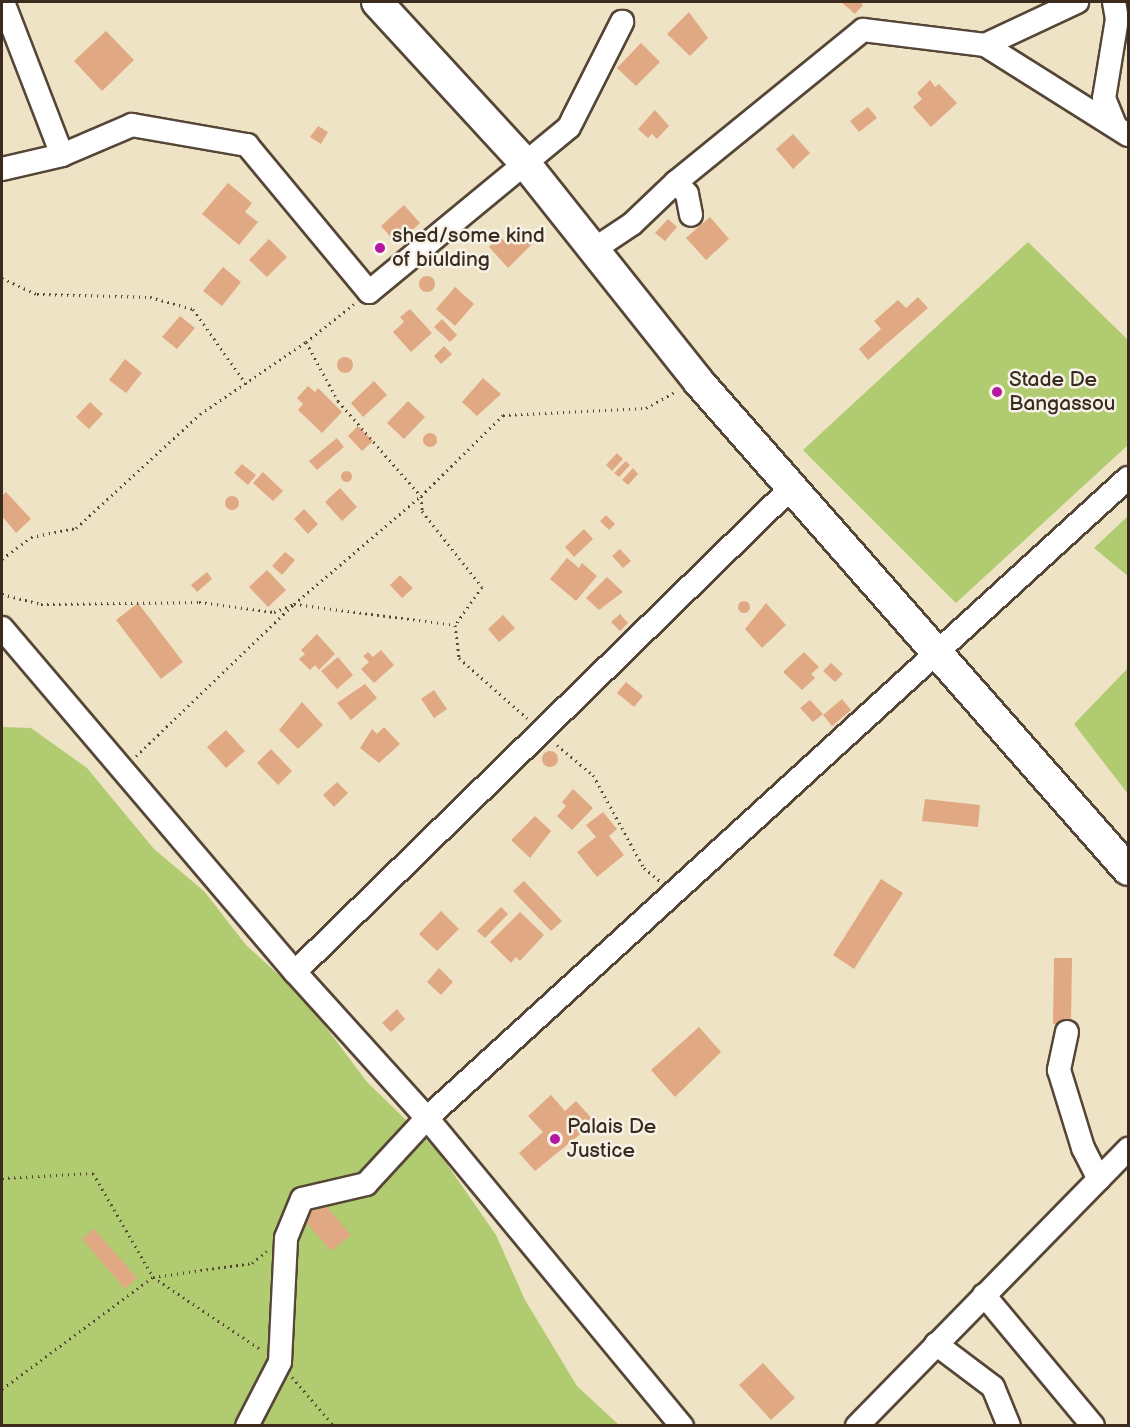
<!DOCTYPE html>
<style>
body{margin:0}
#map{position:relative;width:1130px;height:1427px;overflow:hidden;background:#efe3c5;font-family:"Balsamiq Sans",sans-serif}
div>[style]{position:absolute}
.green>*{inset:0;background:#b1cb71}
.building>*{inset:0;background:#e1a884}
.round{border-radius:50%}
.path>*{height:3px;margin-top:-1.5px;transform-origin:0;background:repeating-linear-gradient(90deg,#564637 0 1.5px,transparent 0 6px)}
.roads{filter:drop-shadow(2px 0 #564637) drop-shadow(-2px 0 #564637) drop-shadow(0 2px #564637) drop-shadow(0 -2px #564637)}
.minor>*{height:22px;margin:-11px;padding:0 11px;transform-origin:11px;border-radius:11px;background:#fff}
.major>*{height:30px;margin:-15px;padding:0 15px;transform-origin:15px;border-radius:15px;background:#fff}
.dots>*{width:16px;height:16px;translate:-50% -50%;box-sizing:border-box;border:3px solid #f7f3e8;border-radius:50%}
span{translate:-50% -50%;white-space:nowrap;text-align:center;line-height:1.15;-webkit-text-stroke:5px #f7f3e8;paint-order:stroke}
.poi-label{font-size:21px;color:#3b2a1e}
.left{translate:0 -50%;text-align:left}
.frame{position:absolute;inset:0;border:3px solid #3b2a1e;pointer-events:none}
</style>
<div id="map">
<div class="green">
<div style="clip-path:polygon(1028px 242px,1128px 340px,1128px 445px,956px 603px,803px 450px)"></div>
<div style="clip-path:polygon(1128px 516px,1128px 576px,1094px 548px)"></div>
<div style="clip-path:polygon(1128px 668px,1128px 794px,1074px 724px)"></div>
<div style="clip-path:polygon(2px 727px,31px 728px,87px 768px,154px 849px,204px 891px,246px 945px,304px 998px,367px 1082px,437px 1150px,496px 1235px,525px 1300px,577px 1386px,619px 1425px,2px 1426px)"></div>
</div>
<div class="building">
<div style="clip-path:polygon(841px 2px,860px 2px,863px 5px,855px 14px)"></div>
<div style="clip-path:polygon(689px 12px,708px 38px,690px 56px,667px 34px)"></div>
<div style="clip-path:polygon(106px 31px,134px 60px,102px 91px,74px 61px)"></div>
<div style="clip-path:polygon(641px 43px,660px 62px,636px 86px,617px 68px)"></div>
<div style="clip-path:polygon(930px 80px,935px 87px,939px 84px,957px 103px,931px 127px,913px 107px,922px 99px,917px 93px)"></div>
<div style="clip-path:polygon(868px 107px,877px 118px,859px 132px,850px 121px)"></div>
<div style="clip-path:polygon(655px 110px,669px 126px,657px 139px,652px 134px,648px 138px,638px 129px)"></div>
<div style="clip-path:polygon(318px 126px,328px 132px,321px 144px,310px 137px)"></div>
<div style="clip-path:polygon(793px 134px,810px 153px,793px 169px,776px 149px)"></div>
<div style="clip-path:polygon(228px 183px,252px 203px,245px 212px,258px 222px,239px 245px,202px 214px)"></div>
<div style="clip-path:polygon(404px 205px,420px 223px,397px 244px,381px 226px)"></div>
<div style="clip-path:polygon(710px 217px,729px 239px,706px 260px,686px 238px)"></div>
<div style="clip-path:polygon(668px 219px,677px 227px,665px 241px,655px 233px)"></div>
<div style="clip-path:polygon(519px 227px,534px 242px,508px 268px,489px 247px,500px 236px,505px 242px)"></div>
<div style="clip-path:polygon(269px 239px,287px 257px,267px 277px,249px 260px)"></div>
<div style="clip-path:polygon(223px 267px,241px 282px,222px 306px,203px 291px)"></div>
<div class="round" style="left:419px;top:276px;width:16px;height:16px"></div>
<div style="clip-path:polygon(455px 287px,474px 304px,455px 326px,436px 309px)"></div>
<div style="clip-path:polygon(918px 297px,928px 308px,868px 360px,859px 349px,881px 329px,874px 321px,898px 300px,906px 308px)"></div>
<div style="clip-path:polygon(410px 309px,432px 333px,411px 352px,393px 332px,404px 322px,400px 317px)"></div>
<div style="clip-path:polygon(180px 316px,195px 328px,177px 349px,162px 337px)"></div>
<div style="clip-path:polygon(442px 319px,457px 335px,450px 342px,434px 327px)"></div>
<div style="clip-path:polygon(444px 346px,452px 354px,441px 364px,434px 356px)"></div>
<div class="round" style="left:337px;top:357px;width:16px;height:16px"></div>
<div style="clip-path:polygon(125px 359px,142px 373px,126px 393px,109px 380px)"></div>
<div style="clip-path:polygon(483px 378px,501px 394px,477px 416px,462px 402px)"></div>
<div style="clip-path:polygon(374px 381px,387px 395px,363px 417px,351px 403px)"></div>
<div style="clip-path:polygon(308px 386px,315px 392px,318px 388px,342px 412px,322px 433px,298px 410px,303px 404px,297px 398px)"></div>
<div style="clip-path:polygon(408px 401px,425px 417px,404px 439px,387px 423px)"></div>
<div style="clip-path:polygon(90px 402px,103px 414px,89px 429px,76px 417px)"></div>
<div style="clip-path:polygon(358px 426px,373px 441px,362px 451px,348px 436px)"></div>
<div class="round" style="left:423px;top:433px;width:14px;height:14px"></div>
<div style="clip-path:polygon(337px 438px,344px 447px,317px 470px,309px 461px)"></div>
<div style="clip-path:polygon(617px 453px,623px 459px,612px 471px,606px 465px)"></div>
<div style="clip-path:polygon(626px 461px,630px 465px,619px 477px,614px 473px)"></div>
<div style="clip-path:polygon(242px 464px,256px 475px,248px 485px,234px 473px)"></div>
<div style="clip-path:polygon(633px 468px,638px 474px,628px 485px,622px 480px)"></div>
<div class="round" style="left:340.5px;top:470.5px;width:11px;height:11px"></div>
<div style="clip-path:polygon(263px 472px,283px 491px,273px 501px,253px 483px)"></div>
<div style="clip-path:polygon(340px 488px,357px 507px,342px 521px,325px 502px)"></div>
<div style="clip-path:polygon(6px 492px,31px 519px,16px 533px,2px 516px,2px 496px)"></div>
<div class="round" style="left:225px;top:496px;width:14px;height:14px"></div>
<div style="clip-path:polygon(304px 509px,318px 524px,308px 534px,294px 519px)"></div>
<div style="clip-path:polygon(606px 515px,615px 524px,609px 530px,600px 521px)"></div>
<div style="clip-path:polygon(584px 529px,593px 539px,574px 557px,565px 547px)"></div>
<div style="clip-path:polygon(620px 549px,631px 561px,623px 568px,612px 556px)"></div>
<div style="clip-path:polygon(285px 552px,295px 560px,282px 575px,272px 566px)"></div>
<div style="clip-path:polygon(567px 558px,579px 568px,582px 563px,597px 576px,576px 601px,550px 579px)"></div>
<div style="clip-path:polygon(267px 570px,286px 590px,268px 607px,249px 587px)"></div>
<div style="clip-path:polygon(207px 572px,212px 579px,197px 592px,191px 585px)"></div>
<div style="clip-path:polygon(400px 575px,413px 588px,402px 598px,390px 585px)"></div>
<div style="clip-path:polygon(607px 577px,623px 592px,599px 610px,586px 598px)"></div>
<div class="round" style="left:738px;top:601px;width:12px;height:12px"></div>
<div style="clip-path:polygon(138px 603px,183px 662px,161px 679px,116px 620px)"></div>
<div style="clip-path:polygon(766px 603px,786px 625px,762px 648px,745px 629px)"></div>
<div style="clip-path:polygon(620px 614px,628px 623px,620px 631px,611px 622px)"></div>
<div style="clip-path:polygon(503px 615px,515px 628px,499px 642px,488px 629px)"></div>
<div style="clip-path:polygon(317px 634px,335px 654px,319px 670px,315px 665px,310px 670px,299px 659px,305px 654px,301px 650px)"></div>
<div style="clip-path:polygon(381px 650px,394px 665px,374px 683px,361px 669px,369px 662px,363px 656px,368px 652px,373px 657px)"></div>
<div style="clip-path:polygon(804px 652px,819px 667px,811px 674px,815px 678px,802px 690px,783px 672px)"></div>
<div style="clip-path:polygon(338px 657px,353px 675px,337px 689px,321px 671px)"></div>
<div style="clip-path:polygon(831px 663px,843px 674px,835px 682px,823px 671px)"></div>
<div style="clip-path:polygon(626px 682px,643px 696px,634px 707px,617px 693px)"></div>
<div style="clip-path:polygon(365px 684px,377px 698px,351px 720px,337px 703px)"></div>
<div style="clip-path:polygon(434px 690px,447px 709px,434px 718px,421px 699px)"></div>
<div style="clip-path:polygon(842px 699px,851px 710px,832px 726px,823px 715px)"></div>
<div style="clip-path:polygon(810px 700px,823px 714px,813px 722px,800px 708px)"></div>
<div style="clip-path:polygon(302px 702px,323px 725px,298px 749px,279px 730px)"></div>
<div style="clip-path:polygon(384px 727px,400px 744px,379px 763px,360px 748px,372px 729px,377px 734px)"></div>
<div style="clip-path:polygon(226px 730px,245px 751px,226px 768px,207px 747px)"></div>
<div style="clip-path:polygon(271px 749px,292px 771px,278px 785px,257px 763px)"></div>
<div class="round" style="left:542px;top:751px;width:16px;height:16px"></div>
<div style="clip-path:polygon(337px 782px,348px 793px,334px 807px,323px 795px)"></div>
<div style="clip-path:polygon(573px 789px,593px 808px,572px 830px,557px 816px,566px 806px,562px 802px)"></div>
<div style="clip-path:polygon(925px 799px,980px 805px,978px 827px,922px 821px)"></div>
<div style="clip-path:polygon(603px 812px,617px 829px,609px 836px,624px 855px,597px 877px,577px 852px,596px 837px,586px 825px)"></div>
<div style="clip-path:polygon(535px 816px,551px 831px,530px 858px,511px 840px)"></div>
<div style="clip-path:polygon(881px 879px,903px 893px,854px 969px,833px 955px)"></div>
<div style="clip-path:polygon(524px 881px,562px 921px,551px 931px,513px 891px)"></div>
<div style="clip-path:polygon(501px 907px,508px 914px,485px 938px,477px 931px)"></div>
<div style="clip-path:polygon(441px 911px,459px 929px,437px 951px,419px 934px)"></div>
<div style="clip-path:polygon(520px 912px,544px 935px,520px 961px,516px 957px,511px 963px,490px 942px)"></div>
<div style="clip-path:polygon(1054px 958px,1072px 958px,1071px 1025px,1053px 1024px)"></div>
<div style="clip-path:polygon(439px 968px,453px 982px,441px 995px,427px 982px)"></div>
<div style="clip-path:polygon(397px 1009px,405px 1019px,391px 1032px,382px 1023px)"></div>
<div style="clip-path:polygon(699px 1027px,721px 1052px,675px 1097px,651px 1070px)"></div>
<div style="clip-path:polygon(551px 1095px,565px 1111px,576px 1101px,595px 1122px,535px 1171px,519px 1153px,543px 1132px,528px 1116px)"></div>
<div style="clip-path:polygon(320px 1199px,351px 1235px,331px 1251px,301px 1216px)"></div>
<div style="clip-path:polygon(94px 1229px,137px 1278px,125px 1289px,82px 1239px)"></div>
<div style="clip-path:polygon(763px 1363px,795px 1398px,771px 1420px,739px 1385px)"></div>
</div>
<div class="path">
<div style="left:2px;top:278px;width:38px;rotate:25deg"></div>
<div style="left:37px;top:294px;width:113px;rotate:1.5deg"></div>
<div style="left:150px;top:297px;width:45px;rotate:15.6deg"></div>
<div style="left:193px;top:309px;width:92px;rotate:54.8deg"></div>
<div style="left:306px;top:342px;width:67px;rotate:61.5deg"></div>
<div style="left:338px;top:401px;width:126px;rotate:48.9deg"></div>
<div style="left:421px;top:496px;width:15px;rotate:86deg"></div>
<div style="left:422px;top:511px;width:97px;rotate:51.7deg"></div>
<div style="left:482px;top:587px;width:47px;rotate:125.4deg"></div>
<div style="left:455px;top:625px;width:33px;rotate:83deg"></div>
<div style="left:459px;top:658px;width:91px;rotate:41.4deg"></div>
<div style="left:2px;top:559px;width:36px;rotate:-37deg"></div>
<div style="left:31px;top:537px;width:46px;rotate:-11.3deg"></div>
<div style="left:76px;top:528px;width:168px;rotate:-42.6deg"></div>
<div style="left:200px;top:414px;width:128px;rotate:-34.2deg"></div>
<div style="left:306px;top:342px;width:61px;rotate:-38.4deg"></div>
<div style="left:2px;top:594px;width:40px;rotate:14.4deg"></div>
<div style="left:41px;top:604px;width:158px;rotate:-0.7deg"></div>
<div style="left:199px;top:602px;width:76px;rotate:7.6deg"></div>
<div style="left:274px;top:612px;width:22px;rotate:-22deg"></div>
<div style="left:294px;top:604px;width:162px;rotate:7.4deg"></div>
<div style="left:557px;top:745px;width:47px;rotate:39.8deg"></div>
<div style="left:593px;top:775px;width:106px;rotate:61.3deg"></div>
<div style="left:644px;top:868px;width:21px;rotate:39deg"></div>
<div style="left:136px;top:756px;width:219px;rotate:-43.9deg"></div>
<div style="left:294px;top:604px;width:167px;rotate:-40.4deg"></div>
<div style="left:421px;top:496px;width:115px;rotate:-44.6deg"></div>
<div style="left:503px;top:415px;width:143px;rotate:-2.8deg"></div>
<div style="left:646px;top:408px;width:35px;rotate:-29deg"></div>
<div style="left:2px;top:1178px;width:91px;rotate:-3.1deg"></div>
<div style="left:93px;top:1173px;width:120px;rotate:60deg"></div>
<div style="left:153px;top:1277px;width:129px;rotate:33.9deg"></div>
<div style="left:292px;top:1377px;width:65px;rotate:49.4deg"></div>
<div style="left:2px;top:1389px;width:188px;rotate:-36.6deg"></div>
<div style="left:153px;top:1277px;width:100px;rotate:-8deg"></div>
<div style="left:252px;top:1263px;width:19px;rotate:-39deg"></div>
</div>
<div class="roads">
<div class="minor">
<div style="left:3px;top:2px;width:164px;rotate:68.9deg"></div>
<div style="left:1114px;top:2px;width:17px;rotate:80deg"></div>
<div style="left:1117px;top:19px;width:80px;rotate:99.3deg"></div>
<div style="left:1104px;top:98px;width:31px;rotate:68deg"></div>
<div style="left:985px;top:45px;width:169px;rotate:32.2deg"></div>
<div style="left:2px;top:169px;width:62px;rotate:-13.1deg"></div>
<div style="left:62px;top:155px;width:76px;rotate:-23.2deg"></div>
<div style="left:132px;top:125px;width:117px;rotate:9.9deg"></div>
<div style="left:247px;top:145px;width:191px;rotate:50.3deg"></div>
<div style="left:369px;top:292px;width:259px;rotate:-39.5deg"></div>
<div style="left:569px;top:127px;width:118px;rotate:-63.2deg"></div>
<div style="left:622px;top:22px;width:111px;rotate:116.8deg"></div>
<div style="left:676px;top:182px;width:16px;rotate:47deg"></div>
<div style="left:687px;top:194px;width:21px;rotate:79deg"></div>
<div style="left:593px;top:250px;width:47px;rotate:-33.7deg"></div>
<div style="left:632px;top:224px;width:61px;rotate:-43.7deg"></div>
<div style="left:676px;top:182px;width:241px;rotate:-39.1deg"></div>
<div style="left:863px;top:30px;width:123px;rotate:7deg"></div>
<div style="left:985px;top:45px;width:102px;rotate:-25.1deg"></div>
<div style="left:2px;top:628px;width:452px;rotate:49.6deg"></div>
<div style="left:295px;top:972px;width:197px;rotate:47.9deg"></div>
<div style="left:427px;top:1118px;width:400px;rotate:50.4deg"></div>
<div style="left:295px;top:972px;width:694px;rotate:-44.3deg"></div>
<div style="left:1067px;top:1032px;width:39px;rotate:102deg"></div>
<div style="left:1059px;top:1070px;width:82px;rotate:72.9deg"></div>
<div style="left:1083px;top:1148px;width:35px;rotate:63deg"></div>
<div style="left:984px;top:1295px;width:170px;rotate:50.2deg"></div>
<div style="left:936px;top:1344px;width:71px;rotate:37deg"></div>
<div style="left:993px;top:1387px;width:42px;rotate:67.7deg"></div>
<div style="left:247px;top:1426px;width:72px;rotate:-62.7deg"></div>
<div style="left:280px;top:1362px;width:124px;rotate:-87.2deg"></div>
<div style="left:286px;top:1238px;width:42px;rotate:-67.7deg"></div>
<div style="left:302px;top:1199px;width:66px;rotate:-13.2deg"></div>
<div style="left:366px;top:1184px;width:90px;rotate:-47.3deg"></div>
<div style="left:427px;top:1118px;width:949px;rotate:-42.4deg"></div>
<div style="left:857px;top:1426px;width:388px;rotate:-45.6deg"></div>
</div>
<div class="major">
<div style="left:377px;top:2px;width:217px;rotate:47.4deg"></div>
<div style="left:524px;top:162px;width:280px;rotate:51.5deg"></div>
<div style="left:698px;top:381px;width:651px;rotate:48.67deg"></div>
</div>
</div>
<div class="dots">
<div style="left:380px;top:248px;background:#b5179e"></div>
<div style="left:997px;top:392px;background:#b5179e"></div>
<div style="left:555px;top:1139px;background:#b5179e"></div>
</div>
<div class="poi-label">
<span class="left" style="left:392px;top:248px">shed/some kind<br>of biulding</span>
<span class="left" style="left:1009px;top:392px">Stade De<br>Bangassou</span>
<span class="left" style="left:567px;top:1139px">Palais De<br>Justice</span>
</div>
<div class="frame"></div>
</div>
